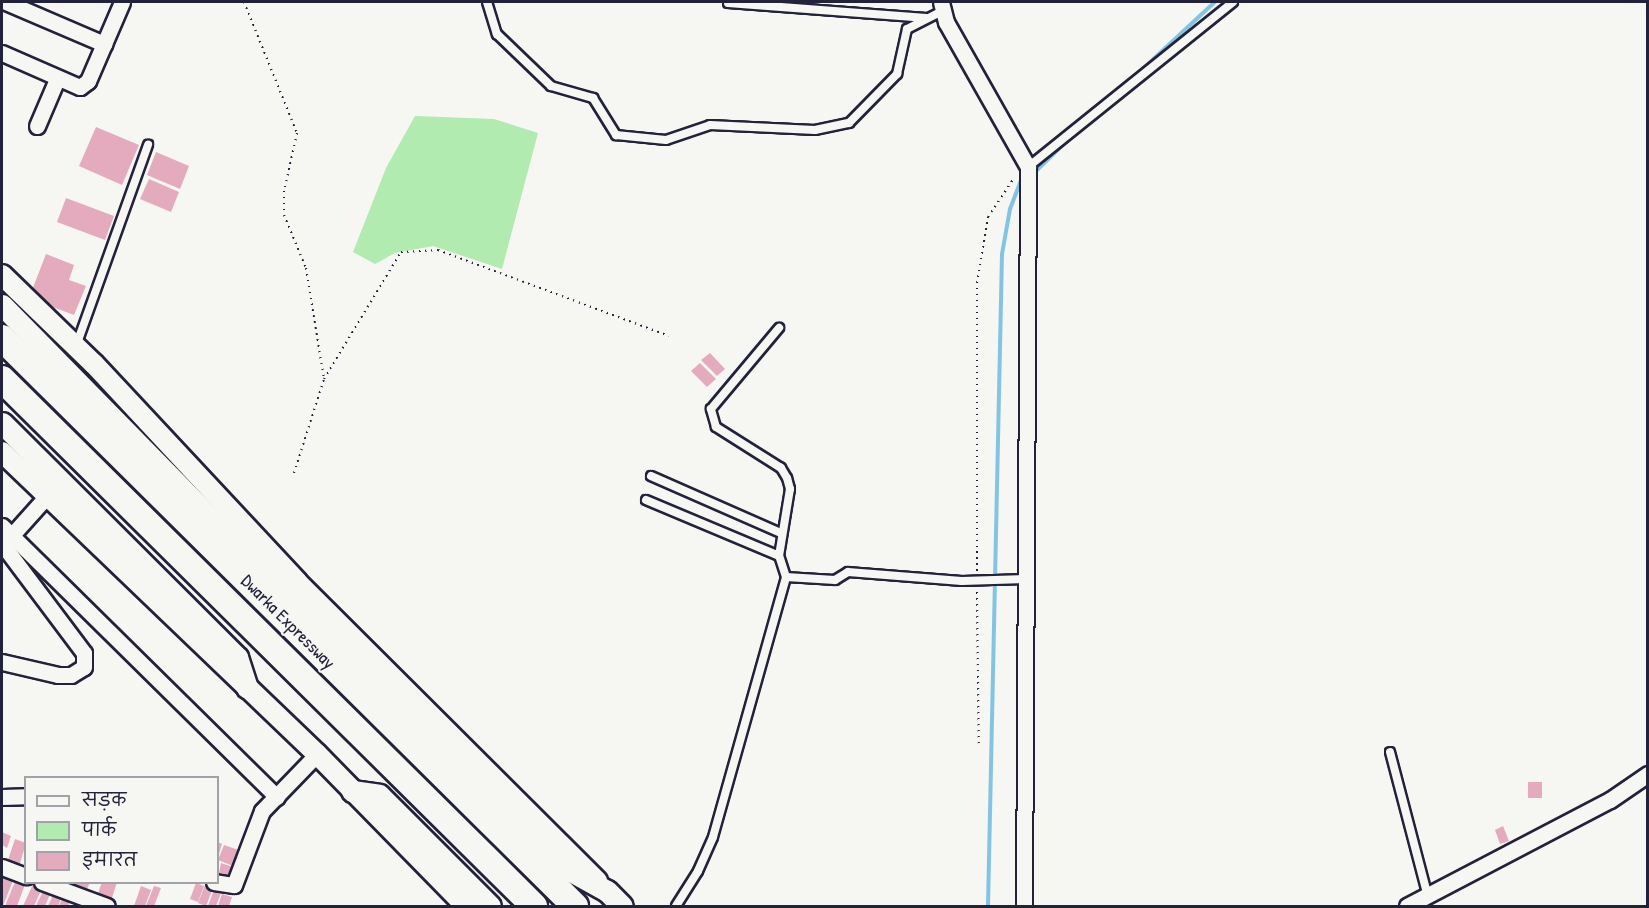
<!DOCTYPE html>
<meta charset="utf-8">
<style>
body{margin:0}
#map{position:relative;width:1649px;height:908px;overflow:hidden;background:#f6f6f2;font-family:"Patrick Hand","Playpen Sans Deva",sans-serif}
div>[style]{position:absolute}
.green>*{inset:0;background:#b1ebb0}
.stream>*{height:4px;margin:-2px;padding:0 2px;transform-origin:2px;border-radius:2px;background:#83c4e4}
.building>*{inset:0;background:#e4abbe}
.path>*{height:2px;margin-top:-1px;transform-origin:0;background:repeating-linear-gradient(90deg,#22223b 0 1.5px,transparent 0 6px)}
.roads{filter:drop-shadow(2px 0 #22223b) drop-shadow(-2px 0 #22223b) drop-shadow(0 2px #22223b) drop-shadow(0 -2px #22223b)}
.service>*{height:8px;margin:-4px;padding:0 4px;transform-origin:4px;border-radius:4px;background:#f6f6f2}
.minor>*{height:15px;margin:-7.5px;padding:0 7.5px;transform-origin:7.5px;border-radius:7.5px;background:#f6f6f2}
.tertiary>*{height:20px;margin:-10px;padding:0 10px;transform-origin:10px;border-radius:10px;background:#f6f6f2}
.secondary>*{height:21px;margin:-10.5px;padding:0 10.5px;transform-origin:10.5px;border-radius:10.5px;background:#f6f6f2}
.trunk>*{height:26px;margin:-13px;padding:0 13px;transform-origin:13px;border-radius:13px;background:#f6f6f2}
span{translate:-50% -50%;white-space:nowrap;text-align:center;line-height:1.15;-webkit-text-stroke:4.5px #f6f6f2;paint-order:stroke}
.street-label{font-size:18px;color:#22223b}
.frame{position:absolute;inset:0;border:3px solid #22223b;pointer-events:none}
.legend{position:absolute;left:24px;top:776px;width:195px;height:108px;box-sizing:border-box;background:#f6f6f2;border:2px solid #a1a1a9;margin:0;padding:8px 10px;list-style:none;font-size:18px;color:#22223b}
.legend li{display:flex;align-items:center;gap:12px;height:30px}
.legend b{width:30px;border:2px solid #a1a1a9}
</style>
<div id="map">
<div class="green">
<div style="clip-path:polygon(415px 116px,494px 119px,538px 133px,502px 269px,433px 246px,395px 253px,375px 264px,353px 252px,386px 168px)"></div>
</div>
<div class="stream">
<div style="left:1132px;top:79px;width:113px;rotate:-42.9deg"></div>
<div style="left:1036px;top:171px;width:50px;rotate:-44.2deg"></div>
<div style="left:988px;top:906px;width:652px;rotate:-88.77deg"></div>
<div style="left:1002px;top:254px;width:46px;rotate:-79.9deg"></div>
<div style="left:1010px;top:209px;width:30px;rotate:-69deg"></div>
</div>
<div class="building">
<div style="clip-path:polygon(96px 127px,139px 145px,122px 185px,79px 166px)"></div>
<div style="clip-path:polygon(156px 152px,189px 166px,180px 189px,147px 175px)"></div>
<div style="clip-path:polygon(149px 179px,179px 192px,171px 212px,140px 199px)"></div>
<div style="clip-path:polygon(66px 198px,114px 216px,105px 240px,57px 222px)"></div>
<div style="clip-path:polygon(46px 254px,74px 265px,69px 280px,86px 286px,74px 315px,29px 298px)"></div>
<div style="clip-path:polygon(710px 353px,725px 369px,717px 376px,701px 360px)"></div>
<div style="clip-path:polygon(700px 363px,716px 379px,707px 387px,691px 371px)"></div>
<div style="clip-path:polygon(1528px 782px,1542px 782px,1542px 798px,1528px 798px)"></div>
<div style="clip-path:polygon(1503px 826px,1509px 841px,1500px 844px,1495px 830px)"></div>
<div style="clip-path:polygon(2px 832px,11px 836px,7px 848px,2px 845px)"></div>
<div style="clip-path:polygon(15px 839px,26px 843px,18px 870px,6px 866px)"></div>
<div style="clip-path:polygon(218px 842px,222px 844px,218px 857px)"></div>
<div style="clip-path:polygon(224px 845px,239px 850px,233px 866px,218px 860px)"></div>
<div style="clip-path:polygon(221px 863px,233px 867px,226px 881px,218px 879px)"></div>
<div style="clip-path:polygon(2px 873px,14px 878px,3px 906px,2px 906px)"></div>
<div style="clip-path:polygon(17px 877px,26px 882px,17px 906px,5px 906px)"></div>
<div style="clip-path:polygon(71px 882px,90px 882px,85px 894px,69px 888px)"></div>
<div style="clip-path:polygon(102px 882px,117px 882px,110px 904px,96px 899px)"></div>
<div style="clip-path:polygon(196px 883px,204px 886px,198px 902px,190px 899px)"></div>
<div style="clip-path:polygon(33px 884px,42px 888px,34px 906px,23px 906px)"></div>
<div style="clip-path:polygon(205px 885px,213px 888px,206px 906px,198px 903px)"></div>
<div style="clip-path:polygon(141px 886px,151px 890px,145px 906px,134px 906px)"></div>
<div style="clip-path:polygon(154px 886px,161px 888px,154px 906px,146px 906px)"></div>
<div style="clip-path:polygon(44px 889px,51px 892px,45px 906px,36px 906px)"></div>
<div style="clip-path:polygon(214px 890px,221px 893px,216px 906px,208px 906px)"></div>
<div style="clip-path:polygon(222px 894px,232px 897px,229px 906px,218px 906px)"></div>
<div style="clip-path:polygon(53px 895px,61px 898px,58px 906px,48px 906px)"></div>
<div style="clip-path:polygon(62px 898px,70px 902px,68px 906px,59px 906px)"></div>
</div>
<div class="path">
<div style="left:244px;top:2px;width:141px;rotate:68deg"></div>
<div style="left:297px;top:133px;width:59px;rotate:102.6deg"></div>
<div style="left:284px;top:191px;width:24px;rotate:90deg"></div>
<div style="left:284px;top:215px;width:57px;rotate:67.5deg"></div>
<div style="left:306px;top:268px;width:112px;rotate:80.8deg"></div>
<div style="left:294px;top:473px;width:99px;rotate:-72.3deg"></div>
<div style="left:324px;top:379px;width:149px;rotate:-58.8deg"></div>
<div style="left:401px;top:252px;width:37px;rotate:-3deg"></div>
<div style="left:438px;top:250px;width:246px;rotate:20.4deg"></div>
<div style="left:977px;top:571px;width:288px;rotate:-90deg"></div>
<div style="left:977px;top:283px;width:67px;rotate:-80.5deg"></div>
<div style="left:988px;top:217px;width:47px;rotate:-56.3deg"></div>
<div style="left:977px;top:592px;width:154px;rotate:89.3deg"></div>
</div>
<div class="roads">
<div class="service">
<div style="left:487px;top:2px;width:34px;rotate:73deg"></div>
<div style="left:497px;top:34px;width:75px;rotate:43.9deg"></div>
<div style="left:551px;top:86px;width:44px;rotate:15.9deg"></div>
<div style="left:593px;top:98px;width:44px;rotate:58.1deg"></div>
<div style="left:616px;top:135px;width:50px;rotate:5.7deg"></div>
<div style="left:666px;top:140px;width:46px;rotate:-18.8deg"></div>
<div style="left:710px;top:125px;width:105px;rotate:2.7deg"></div>
<div style="left:815px;top:130px;width:35px;rotate:-12deg"></div>
<div style="left:849px;top:123px;width:69px;rotate:-45.6deg"></div>
<div style="left:897px;top:74px;width:46px;rotate:-77.5deg"></div>
<div style="left:907px;top:29px;width:38px;rotate:-27deg"></div>
<div style="left:728px;top:3px;width:199px;rotate:4.3deg"></div>
<div style="left:1028px;top:167px;width:263px;rotate:-38.8deg"></div>
<div style="left:76px;top:346px;width:214px;rotate:-70.3deg"></div>
<div style="left:651px;top:476px;width:142px;rotate:23.7deg"></div>
<div style="left:646px;top:500px;width:144px;rotate:22.8deg"></div>
<div style="left:786px;top:577px;width:49px;rotate:3.5deg"></div>
<div style="left:835px;top:580px;width:15px;rotate:-32deg"></div>
<div style="left:848px;top:572px;width:114px;rotate:4.5deg"></div>
<div style="left:962px;top:581px;width:64px;rotate:-1.8deg"></div>
<div style="left:1390px;top:752px;width:146px;rotate:75.3deg"></div>
<div style="left:676px;top:906px;width:41px;rotate:-57.8deg"></div>
<div style="left:698px;top:871px;width:37px;rotate:-66deg"></div>
<div style="left:713px;top:837px;width:270px;rotate:-74.3deg"></div>
<div style="left:786px;top:577px;width:22px;rotate:-108deg"></div>
<div style="left:779px;top:556px;width:68px;rotate:-80.7deg"></div>
<div style="left:790px;top:489px;width:11px;rotate:-105deg"></div>
<div style="left:787px;top:478px;width:12px;rotate:-121deg"></div>
<div style="left:781px;top:468px;width:77px;rotate:-147.8deg"></div>
<div style="left:716px;top:427px;width:19px;rotate:-106deg"></div>
<div style="left:711px;top:409px;width:106px;rotate:-50deg"></div>
</div>
<div class="minor">
<div style="left:6px;top:2px;width:107px;rotate:23.2deg"></div>
<div style="left:941px;top:2px;width:21px;rotate:76deg"></div>
<div style="left:946px;top:22px;width:167px;rotate:60.5deg"></div>
<div style="left:1028px;top:167px;width:739px;rotate:90.31deg"></div>
<div style="left:2px;top:53px;width:85px;rotate:23.6deg"></div>
<div style="left:80px;top:87px;width:10px;rotate:-37deg"></div>
<div style="left:88px;top:81px;width:86px;rotate:-66.7deg"></div>
<div style="left:37px;top:126px;width:51px;rotate:-66.9deg"></div>
<div style="left:2px;top:526px;width:386px;rotate:44.6deg"></div>
<div style="left:2px;top:662px;width:57px;rotate:13.1deg"></div>
<div style="left:58px;top:675px;width:13px"></div>
<div style="left:71px;top:675px;width:15px;rotate:-32deg"></div>
<div style="left:84px;top:667px;width:14px;rotate:-90deg"></div>
<div style="left:84px;top:653px;width:135px;rotate:-126.9deg"></div>
<div style="left:3px;top:545px;width:66px;rotate:-48.1deg"></div>
<div style="left:2px;top:797px;width:24px;rotate:-2deg"></div>
<div style="left:2px;top:867px;width:26px;rotate:21deg"></div>
<div style="left:42px;top:882px;width:69px;rotate:20.3deg"></div>
<div style="left:214px;top:882px;width:20px;rotate:9deg"></div>
<div style="left:234px;top:885px;width:79px;rotate:-69.3deg"></div>
<div style="left:262px;top:811px;width:79px;rotate:-46deg"></div>
<div style="left:1407px;top:906px;width:229px;rotate:-27.6deg"></div>
<div style="left:1610px;top:800px;width:46px;rotate:-34.4deg"></div>
</div>
<div class="tertiary">
<div style="left:2px;top:275px;width:128px;rotate:44.1deg"></div>
<div style="left:94px;top:364px;width:298px;rotate:47deg"></div>
<div style="left:297px;top:582px;width:424px;rotate:44.9deg"></div>
<div style="left:2px;top:452px;width:436px;rotate:43.8deg"></div>
<div style="left:317px;top:754px;width:213px;rotate:45.6deg"></div>
</div>
<div class="secondary">
<div style="left:2px;top:305px;width:404px;rotate:45.6deg"></div>
<div style="left:285px;top:594px;width:388px;rotate:44.5deg"></div>
<div style="left:562px;top:866px;width:51px;rotate:29.1deg"></div>
<div style="left:607px;top:891px;width:21px;rotate:45deg"></div>
<div style="left:2px;top:423px;width:332px;rotate:44.9deg"></div>
<div style="left:237px;top:657px;width:32px;rotate:72deg"></div>
<div style="left:352px;top:791px;width:27px;rotate:8deg"></div>
<div style="left:379px;top:795px;width:157px;rotate:45deg"></div>
</div>
<div class="trunk">
<div style="left:2px;top:338px;width:807px;rotate:44.75deg"></div>
<div style="left:2px;top:379px;width:749px;rotate:44.73deg"></div>
</div>
</div>
<div class="street-label">
<span style="left:288px;top:622px;rotate:45deg">Dwarka Expressway</span>
</div>
<div class="frame"></div>
<ul class="legend">
<li><b style="height:8px;background:#f6f6f2"></b>सड़क</li>
<li><b style="height:16px;background:#b1ebb0"></b>पार्क</li>
<li><b style="height:16px;background:#e4abbe"></b>इमारत</li>
</ul>
</div>
